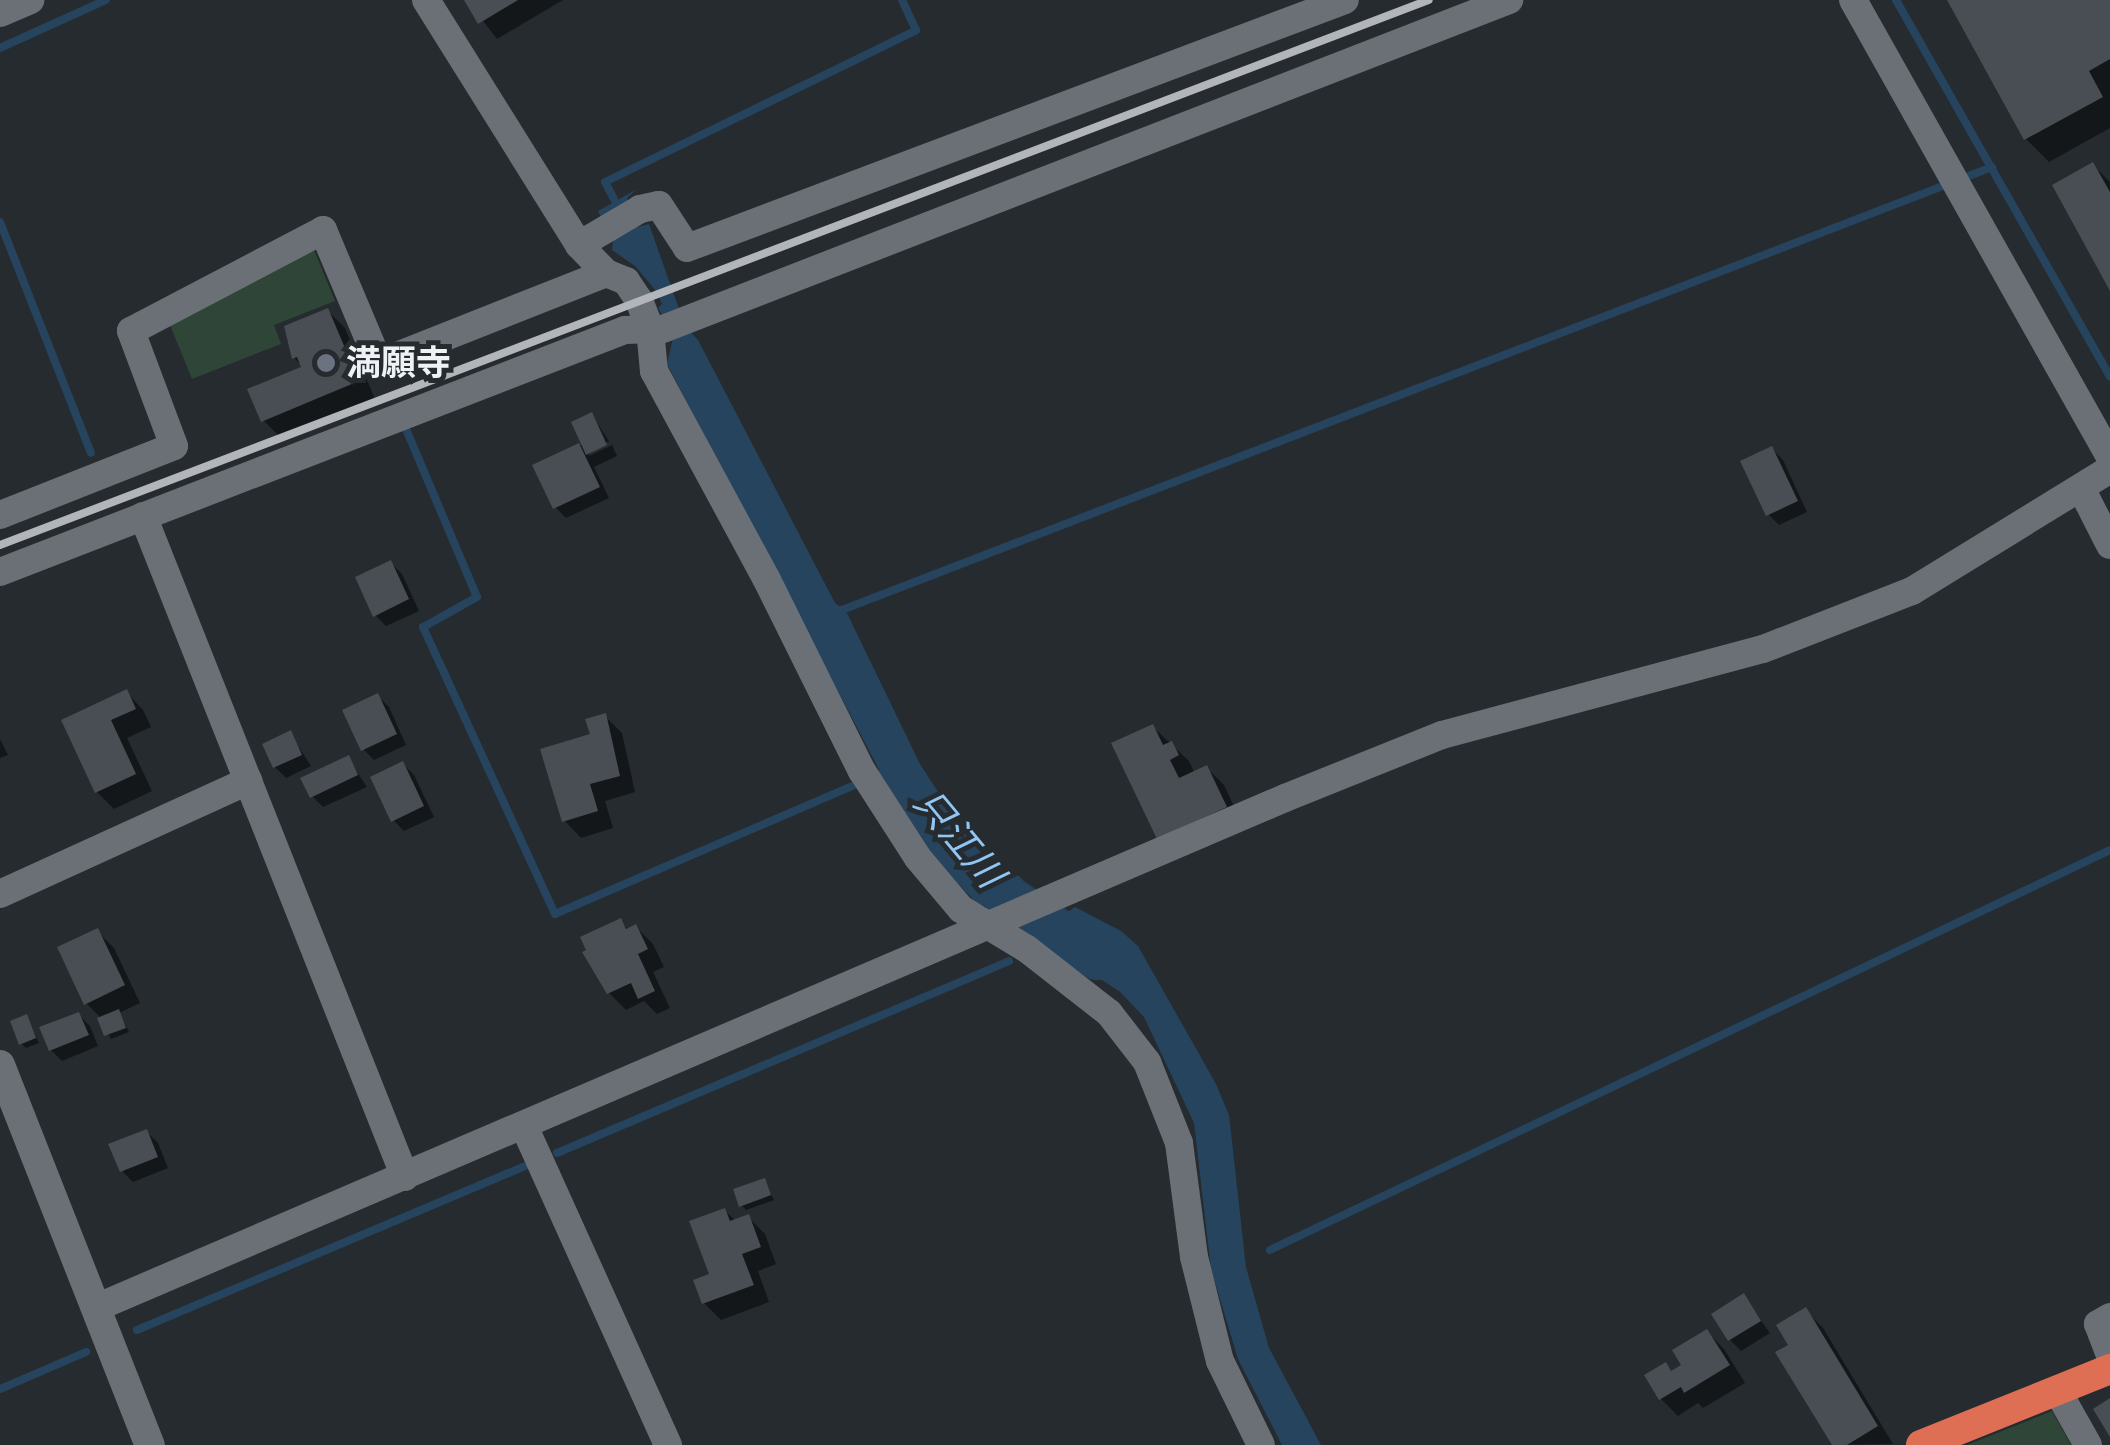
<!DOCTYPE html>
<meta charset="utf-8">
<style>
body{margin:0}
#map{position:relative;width:2110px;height:1445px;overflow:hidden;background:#262b2f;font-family:Poppins,"Noto Sans JP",sans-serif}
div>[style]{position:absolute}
.green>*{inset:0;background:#2e4537}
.water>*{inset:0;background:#26445d}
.shadow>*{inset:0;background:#0007}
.stream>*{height:8px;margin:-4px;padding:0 4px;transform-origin:4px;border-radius:4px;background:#26445d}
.river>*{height:45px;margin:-22.5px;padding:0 22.5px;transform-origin:22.5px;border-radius:22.5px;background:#26445d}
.building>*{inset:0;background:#484e53}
.minor>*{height:28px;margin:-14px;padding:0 14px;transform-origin:14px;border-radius:14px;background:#6b7076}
.tertiary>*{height:30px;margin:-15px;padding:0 15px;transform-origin:15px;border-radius:15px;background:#6b7076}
.trunk>*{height:30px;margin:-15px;padding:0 15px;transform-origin:15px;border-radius:15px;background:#df6f54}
.rail>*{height:8px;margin:-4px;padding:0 4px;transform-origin:4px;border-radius:4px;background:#b2b5b9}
.dots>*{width:28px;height:28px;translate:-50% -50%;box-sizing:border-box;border:5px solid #262b2f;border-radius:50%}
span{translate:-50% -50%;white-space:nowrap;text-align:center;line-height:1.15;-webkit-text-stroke:10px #262b2f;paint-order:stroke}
.poi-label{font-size:35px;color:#eff2f5;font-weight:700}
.left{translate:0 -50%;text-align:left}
.water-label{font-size:38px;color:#91c6f4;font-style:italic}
</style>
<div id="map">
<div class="green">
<div style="clip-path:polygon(314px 250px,335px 301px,274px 325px,281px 344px,192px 379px,170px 325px)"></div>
<div style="clip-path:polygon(2052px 1411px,2071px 1445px,1966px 1445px,1967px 1445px)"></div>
</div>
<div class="water">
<div style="clip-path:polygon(637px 189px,627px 198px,638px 227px,649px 224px,685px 326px,698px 340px,835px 603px,846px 611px,920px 764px,967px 837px,1013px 885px,1005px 908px,978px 905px,937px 861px,886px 783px,667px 364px,674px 334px,658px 308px,662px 304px,656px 291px,635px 266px,612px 250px,613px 241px,598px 211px)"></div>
<div style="clip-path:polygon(1075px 907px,1121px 931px,1138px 946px,1216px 1084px,1229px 1115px,1246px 1267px,1269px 1348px,1321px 1445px,1282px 1445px,1238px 1359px,1211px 1269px,1194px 1123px,1144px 1017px,1119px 991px,1044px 943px,1048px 926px)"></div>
</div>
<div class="shadow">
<div style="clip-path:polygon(467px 0,563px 0,497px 39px)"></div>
<div style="clip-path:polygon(1950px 0,2110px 0,2110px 128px,2049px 162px,2026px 139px)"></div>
<div style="clip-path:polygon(2093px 165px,2110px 182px,2110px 286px)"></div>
<div style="clip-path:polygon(328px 311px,345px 328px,375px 399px,280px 437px,263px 420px,305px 368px,294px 358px)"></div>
<div style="clip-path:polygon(592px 415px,609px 441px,589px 451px,589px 456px,612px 445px,617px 456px,594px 467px,609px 498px,566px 518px,555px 507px,535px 466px,584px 444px)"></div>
<div style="clip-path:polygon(1772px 449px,1783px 460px,1807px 512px,1779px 525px,1768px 514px)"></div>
<div style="clip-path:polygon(391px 563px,402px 574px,419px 611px,386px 626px,375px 615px)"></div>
<div style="clip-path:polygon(126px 692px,143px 710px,151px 727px,127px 738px,152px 791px,114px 809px,97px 792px,64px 721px)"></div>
<div style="clip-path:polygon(378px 696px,389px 707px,406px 745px,374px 760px,363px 749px)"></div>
<div style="clip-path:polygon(605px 716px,622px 733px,635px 792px,605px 801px,613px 828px,581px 838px,564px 820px,593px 736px)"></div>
<div style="clip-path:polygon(1153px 727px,1189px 761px,1195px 774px,1207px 768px,1224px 785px,1242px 824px,1176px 855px)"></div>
<div style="clip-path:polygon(290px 733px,311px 766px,286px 778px,275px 767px)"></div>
<div style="clip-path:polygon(0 739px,8px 755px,0 758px)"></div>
<div style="clip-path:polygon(348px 758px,367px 787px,323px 807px,312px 796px)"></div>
<div style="clip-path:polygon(403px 764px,414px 775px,434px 817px,404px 831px,393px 820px)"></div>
<div style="clip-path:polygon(620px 921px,629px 930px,636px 927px,653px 944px,664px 967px,653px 972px,670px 1008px,657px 1014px,644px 1001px,626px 1010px,609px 993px,589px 951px)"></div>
<div style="clip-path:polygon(97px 931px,114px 948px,140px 1003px,119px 1013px,129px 1032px,111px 1039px,101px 1018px,86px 1003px)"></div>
<div style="clip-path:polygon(79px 1015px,90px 1026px,98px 1046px,62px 1061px,51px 1050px)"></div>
<div style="clip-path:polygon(26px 1017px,39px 1043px,26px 1048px,21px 1043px)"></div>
<div style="clip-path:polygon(147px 1132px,158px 1143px,168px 1168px,133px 1182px,122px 1171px)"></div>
<div style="clip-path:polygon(764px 1181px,774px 1200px,746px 1210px,741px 1205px)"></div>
<div style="clip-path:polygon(725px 1211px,736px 1221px,748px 1217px,765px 1234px,776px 1264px,758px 1271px,769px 1302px,721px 1320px,704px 1303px)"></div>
<div style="clip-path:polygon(1744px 1297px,1770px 1333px,1741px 1351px,1730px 1340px)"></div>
<div style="clip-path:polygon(1806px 1311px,1823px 1328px,1893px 1444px,1834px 1445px,1791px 1346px)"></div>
<div style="clip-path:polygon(1707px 1332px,1724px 1349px,1745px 1383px,1703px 1408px,1698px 1403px,1678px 1416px,1661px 1399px,1673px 1373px,1684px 1365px)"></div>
</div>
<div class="stream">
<div style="left:1896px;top:0;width:433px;rotate:60.4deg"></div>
<div style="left:0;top:48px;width:116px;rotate:-24.4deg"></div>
<div style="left:614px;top:199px;width:19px;rotate:-118deg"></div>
<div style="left:605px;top:182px;width:346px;rotate:-26deg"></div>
<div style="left:916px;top:30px;width:33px;rotate:-115deg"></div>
<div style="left:0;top:222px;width:248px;rotate:68.5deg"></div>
<div style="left:406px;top:429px;width:182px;rotate:67.1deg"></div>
<div style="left:477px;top:597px;width:62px;rotate:150.9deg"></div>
<div style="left:423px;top:627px;width:316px;rotate:65.3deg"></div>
<div style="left:555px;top:914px;width:365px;rotate:-23.3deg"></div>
<div style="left:834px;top:613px;width:1241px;rotate:-21.06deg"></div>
<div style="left:557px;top:1153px;width:491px;rotate:-23deg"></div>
<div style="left:1270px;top:1250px;width:930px;rotate:-25.46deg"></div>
<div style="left:137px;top:1330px;width:421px;rotate:-22.9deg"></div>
<div style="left:0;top:1389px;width:94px;rotate:-23.3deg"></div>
</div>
<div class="river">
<div style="left:966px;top:856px;width:62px;rotate:44.3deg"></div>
<div style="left:1010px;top:899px;width:105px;rotate:33.7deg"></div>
</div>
<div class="building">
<div style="clip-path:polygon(464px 0,518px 0,478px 24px)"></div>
<div style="clip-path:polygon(1947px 0,2110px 0,2110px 59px,2089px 71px,2103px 97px,2024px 140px)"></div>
<div style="clip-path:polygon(2093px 162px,2110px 192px,2110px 291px,2052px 185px)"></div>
<div style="clip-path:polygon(328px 308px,359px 381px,261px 422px,247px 389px,301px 367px,297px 357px,292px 359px,284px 326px)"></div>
<div style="clip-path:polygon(592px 412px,607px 445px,586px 455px,571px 422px)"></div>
<div style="clip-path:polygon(579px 443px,600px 487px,553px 509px,532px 465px)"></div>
<div style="clip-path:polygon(1772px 446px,1798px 501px,1766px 516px,1740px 461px)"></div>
<div style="clip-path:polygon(391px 560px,409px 599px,373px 617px,355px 577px)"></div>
<div style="clip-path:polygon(127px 689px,136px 709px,111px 720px,136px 774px,95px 793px,61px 720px)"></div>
<div style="clip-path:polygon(378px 693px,397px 734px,361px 751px,342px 710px)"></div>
<div style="clip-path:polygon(606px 713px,620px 776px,590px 784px,598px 811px,562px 822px,540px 749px,590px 734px,585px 719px)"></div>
<div style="clip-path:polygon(1153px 724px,1163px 745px,1172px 741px,1179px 755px,1170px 760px,1179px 778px,1207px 765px,1227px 807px,1157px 839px,1111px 743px)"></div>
<div style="clip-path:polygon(291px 730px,302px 755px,273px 768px,262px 744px)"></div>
<div style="clip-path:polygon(349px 755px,358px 775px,310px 798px,300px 778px)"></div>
<div style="clip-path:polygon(403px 761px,424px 806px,391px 822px,370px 777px)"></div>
<div style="clip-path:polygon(621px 918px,626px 929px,636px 924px,648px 949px,638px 954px,655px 991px,638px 999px,631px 983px,607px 994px,582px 952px,586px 950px,580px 937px)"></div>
<div style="clip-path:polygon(98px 928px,125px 985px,84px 1005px,57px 947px)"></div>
<div style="clip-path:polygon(119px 1009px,126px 1028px,104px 1036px,97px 1018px)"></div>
<div style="clip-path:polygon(79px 1012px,89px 1035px,49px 1051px,39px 1027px)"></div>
<div style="clip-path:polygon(27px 1014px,36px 1038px,19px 1045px,10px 1021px)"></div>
<div style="clip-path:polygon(147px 1129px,158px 1157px,120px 1172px,108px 1144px)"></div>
<div style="clip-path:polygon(765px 1178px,771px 1195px,739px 1207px,733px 1189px)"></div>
<div style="clip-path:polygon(725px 1208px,730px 1221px,749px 1214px,761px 1247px,742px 1254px,754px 1285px,702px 1304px,693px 1280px,709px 1274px,689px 1221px)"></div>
<div style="clip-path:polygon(1744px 1293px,1761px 1321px,1728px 1341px,1711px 1314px)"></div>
<div style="clip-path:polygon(1806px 1307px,1878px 1426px,1847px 1445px,1832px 1445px,1775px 1352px,1788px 1345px,1776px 1325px)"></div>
<div style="clip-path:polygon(1707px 1329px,1730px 1365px,1684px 1393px,1681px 1387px,1659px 1400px,1644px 1375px,1666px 1362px,1671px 1371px,1681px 1365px,1672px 1350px)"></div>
<div style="clip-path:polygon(2110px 1398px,2110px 1437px,2093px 1409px)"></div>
</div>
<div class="minor">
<div style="left:426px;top:0;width:289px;rotate:58deg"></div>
<div style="left:579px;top:245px;width:39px;rotate:46deg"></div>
<div style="left:606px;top:273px;width:22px;rotate:22deg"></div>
<div style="left:626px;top:281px;width:23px;rotate:56deg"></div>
<div style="left:639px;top:300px;width:31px;rotate:69deg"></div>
<div style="left:650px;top:329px;width:42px;rotate:84.6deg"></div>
<div style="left:654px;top:371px;width:235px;rotate:61.6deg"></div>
<div style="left:766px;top:578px;width:216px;rotate:63.6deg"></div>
<div style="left:862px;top:771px;width:103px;rotate:57.2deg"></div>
<div style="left:918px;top:858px;width:67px;rotate:49.9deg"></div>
<div style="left:961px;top:909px;width:77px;rotate:31.2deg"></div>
<div style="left:1027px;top:949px;width:104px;rotate:38deg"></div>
<div style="left:1109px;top:1013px;width:62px;rotate:52.2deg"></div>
<div style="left:1147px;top:1062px;width:87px;rotate:68.4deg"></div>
<div style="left:1179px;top:1143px;width:115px;rotate:82.5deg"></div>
<div style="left:1194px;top:1257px;width:107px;rotate:76deg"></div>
<div style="left:1220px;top:1361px;width:93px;rotate:64deg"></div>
<div style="left:1853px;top:0;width:524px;rotate:60.65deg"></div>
<div style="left:0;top:13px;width:33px;rotate:-23deg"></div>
<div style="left:579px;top:245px;width:71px;rotate:-30.5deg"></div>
<div style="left:640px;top:209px;width:19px;rotate:-12deg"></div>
<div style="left:659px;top:205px;width:51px;rotate:56.9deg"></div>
<div style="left:687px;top:248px;width:703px;rotate:-20.65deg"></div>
<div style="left:2081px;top:488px;width:64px;rotate:63deg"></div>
<div style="left:0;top:515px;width:187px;rotate:-21.6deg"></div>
<div style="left:174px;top:446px;width:123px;rotate:-110.5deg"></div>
<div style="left:131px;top:331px;width:217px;rotate:-27.7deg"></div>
<div style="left:323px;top:230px;width:144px;rotate:67.2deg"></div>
<div style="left:379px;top:363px;width:244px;rotate:-21.6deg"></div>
<div style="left:143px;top:516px;width:711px;rotate:68.38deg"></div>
<div style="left:0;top:572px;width:670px;rotate:-21.17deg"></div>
<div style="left:625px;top:330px;width:38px;rotate:-2deg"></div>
<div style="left:663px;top:329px;width:908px;rotate:-21.25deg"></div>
<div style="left:0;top:894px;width:273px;rotate:-24.5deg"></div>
<div style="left:524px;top:1126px;width:350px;rotate:65.7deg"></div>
<div style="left:98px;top:1307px;width:1292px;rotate:-23.21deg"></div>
<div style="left:1285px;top:798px;width:169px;rotate:-21.9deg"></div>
<div style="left:1442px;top:735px;width:332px;rotate:-15deg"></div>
<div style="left:1763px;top:649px;width:160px;rotate:-21.3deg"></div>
<div style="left:1912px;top:591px;width:233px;rotate:-31.6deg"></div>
<div style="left:2110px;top:1317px;width:14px;rotate:150deg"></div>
<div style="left:2098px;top:1324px;width:33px;rotate:69deg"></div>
<div style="left:2057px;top:1390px;width:63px;rotate:60.6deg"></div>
</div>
<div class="tertiary">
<div style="left:0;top:1065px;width:409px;rotate:68.5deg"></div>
</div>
<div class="trunk">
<div style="left:1921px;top:1445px;width:204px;rotate:-21.9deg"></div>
</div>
<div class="rail">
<div style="left:0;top:545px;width:1529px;rotate:-20.88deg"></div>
</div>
<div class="dots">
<div style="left:326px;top:363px;background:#6b7280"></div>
</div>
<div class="poi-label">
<span class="left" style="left:346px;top:363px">満願寺</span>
</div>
<div class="water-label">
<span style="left:959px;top:838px;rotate:50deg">只江川</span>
</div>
</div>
